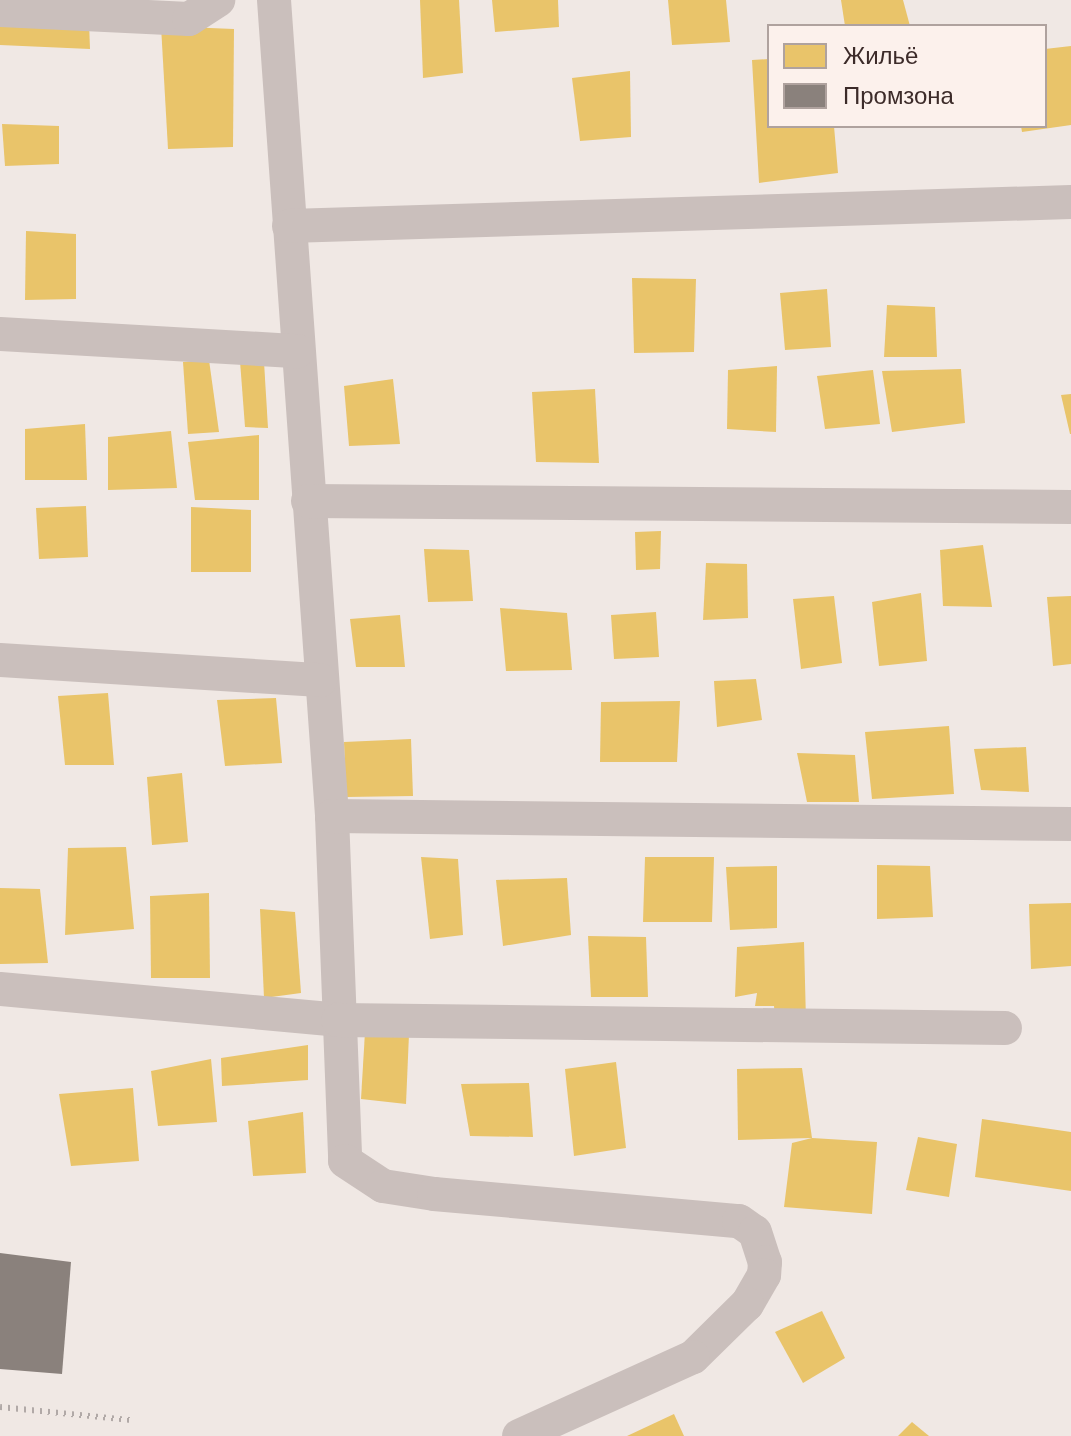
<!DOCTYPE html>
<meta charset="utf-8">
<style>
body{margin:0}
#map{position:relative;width:1071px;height:1436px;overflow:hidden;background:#f0e8e4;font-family:Arial,sans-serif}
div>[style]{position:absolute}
.homes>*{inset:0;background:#e9c46a}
.industry>*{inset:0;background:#8a817c}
.street>*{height:34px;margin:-17px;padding:0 17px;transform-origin:17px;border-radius:17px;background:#cabfbc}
.rail>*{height:6px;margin-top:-3px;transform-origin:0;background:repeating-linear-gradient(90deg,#b1a9a7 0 2px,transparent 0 8px)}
span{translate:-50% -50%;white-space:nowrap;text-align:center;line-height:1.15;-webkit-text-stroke:8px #fcf1ec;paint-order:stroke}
.legend{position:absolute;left:767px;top:24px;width:280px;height:104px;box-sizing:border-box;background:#fcf1ec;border:2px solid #afa29e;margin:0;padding:10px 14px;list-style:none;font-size:24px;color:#3c2b29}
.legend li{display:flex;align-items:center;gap:16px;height:40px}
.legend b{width:40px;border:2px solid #afa29e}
</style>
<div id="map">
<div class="homes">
<div style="clip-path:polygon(420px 0,459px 0,463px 73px,423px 78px)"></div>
<div style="clip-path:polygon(492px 0,558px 0,559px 27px,495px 32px)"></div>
<div style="clip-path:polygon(668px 0,726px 0,730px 42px,672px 45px)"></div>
<div style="clip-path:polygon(841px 0,903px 0,910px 26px,845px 26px)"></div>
<div style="clip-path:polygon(0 19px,89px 22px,90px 49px,0 45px)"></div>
<div style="clip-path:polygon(161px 26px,234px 29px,233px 147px,168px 149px)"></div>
<div style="clip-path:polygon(1071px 46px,1071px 125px,1022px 132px,1021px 126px,1045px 126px,1045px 49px)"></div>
<div style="clip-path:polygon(769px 59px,769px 126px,834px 126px,838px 173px,759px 183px,752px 60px)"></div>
<div style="clip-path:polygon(630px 71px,631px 137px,580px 141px,572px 78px)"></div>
<div style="clip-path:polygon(2px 124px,59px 126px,59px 164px,5px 166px)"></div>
<div style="clip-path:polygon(26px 231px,76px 234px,76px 299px,25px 300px)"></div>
<div style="clip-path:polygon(632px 278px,696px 279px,694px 352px,634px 353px)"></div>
<div style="clip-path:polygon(827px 289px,831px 347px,785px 350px,780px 293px)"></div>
<div style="clip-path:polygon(887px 305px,935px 307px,937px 357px,884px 357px)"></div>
<div style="clip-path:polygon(209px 360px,219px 432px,188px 434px,183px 362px)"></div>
<div style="clip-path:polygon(240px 361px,264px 362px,268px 428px,245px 427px)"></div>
<div style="clip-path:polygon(777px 366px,776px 432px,727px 429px,728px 370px)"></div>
<div style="clip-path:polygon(961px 369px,965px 423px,892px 432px,882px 371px)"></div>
<div style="clip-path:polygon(873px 370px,880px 424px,825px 429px,817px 376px)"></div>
<div style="clip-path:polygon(393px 379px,400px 444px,349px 446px,344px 386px)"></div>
<div style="clip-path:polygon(595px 389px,599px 463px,536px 462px,532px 392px)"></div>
<div style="clip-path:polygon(1071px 394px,1071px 434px,1070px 434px,1061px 395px)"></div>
<div style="clip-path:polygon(85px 424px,87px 480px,25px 480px,25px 429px)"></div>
<div style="clip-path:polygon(171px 431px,177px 488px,108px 490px,108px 437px)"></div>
<div style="clip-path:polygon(259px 435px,259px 500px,195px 500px,188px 442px)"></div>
<div style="clip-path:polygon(86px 506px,88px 557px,39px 559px,36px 508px)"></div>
<div style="clip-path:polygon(191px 507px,251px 510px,251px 572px,191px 572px)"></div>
<div style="clip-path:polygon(661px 531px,660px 569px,636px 570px,635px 532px)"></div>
<div style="clip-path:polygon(983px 545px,992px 607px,943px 606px,940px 550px)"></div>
<div style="clip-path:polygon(424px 549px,469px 550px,473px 601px,428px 602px)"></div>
<div style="clip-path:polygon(706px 563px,747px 564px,748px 618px,703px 620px)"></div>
<div style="clip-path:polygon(921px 593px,927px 661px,879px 666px,872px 602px)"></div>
<div style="clip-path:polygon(834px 596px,842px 663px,801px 669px,793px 599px)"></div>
<div style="clip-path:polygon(1071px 596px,1071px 664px,1053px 666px,1047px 597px)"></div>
<div style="clip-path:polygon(500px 608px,567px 613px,572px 670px,506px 671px)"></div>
<div style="clip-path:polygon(656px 612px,659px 657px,614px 659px,611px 615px)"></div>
<div style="clip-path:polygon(400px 615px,405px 667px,356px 667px,350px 619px)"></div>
<div style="clip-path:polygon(756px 679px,762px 720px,717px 727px,714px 681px)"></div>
<div style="clip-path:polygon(108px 693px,114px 765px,65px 765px,58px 696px)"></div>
<div style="clip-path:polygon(276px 698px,282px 763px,225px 766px,217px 700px)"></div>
<div style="clip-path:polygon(680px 701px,677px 762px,600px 762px,601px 702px)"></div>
<div style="clip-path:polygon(949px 726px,954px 794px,872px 799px,865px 732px)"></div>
<div style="clip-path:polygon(411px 739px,413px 796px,346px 797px,344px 742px)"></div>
<div style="clip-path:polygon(1026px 747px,1029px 792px,981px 790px,974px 749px)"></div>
<div style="clip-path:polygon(797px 753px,855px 755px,859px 802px,807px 802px)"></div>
<div style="clip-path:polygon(182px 773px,188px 842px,152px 845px,147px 777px)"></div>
<div style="clip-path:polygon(126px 847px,134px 929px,65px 935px,68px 848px)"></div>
<div style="clip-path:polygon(421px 857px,458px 859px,463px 935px,430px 939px)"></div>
<div style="clip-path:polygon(645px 857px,714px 857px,712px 922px,643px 922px)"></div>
<div style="clip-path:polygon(877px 865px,930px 866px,933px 917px,877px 919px)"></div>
<div style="clip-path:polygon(777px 866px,777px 928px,730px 930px,726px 867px)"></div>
<div style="clip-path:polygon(567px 878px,571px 935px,503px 946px,496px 880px)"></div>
<div style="clip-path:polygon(0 888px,40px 889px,48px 963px,0 964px)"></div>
<div style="clip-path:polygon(209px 893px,210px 978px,151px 978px,150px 896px)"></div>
<div style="clip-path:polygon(1071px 903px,1071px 966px,1031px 969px,1029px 904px)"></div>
<div style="clip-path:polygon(260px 909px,295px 912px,301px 993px,264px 998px)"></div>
<div style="clip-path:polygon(588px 936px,646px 937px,648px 997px,591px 997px)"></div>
<div style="clip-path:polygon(804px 942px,806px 1021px,775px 1021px,774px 1006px,755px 1006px,757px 993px,735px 997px,737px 947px)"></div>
<div style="clip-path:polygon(365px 1032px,409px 1034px,406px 1104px,361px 1099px)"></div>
<div style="clip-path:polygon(308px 1045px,308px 1080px,222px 1086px,221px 1058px)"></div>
<div style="clip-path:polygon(211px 1059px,217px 1122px,158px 1126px,151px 1071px)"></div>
<div style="clip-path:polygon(616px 1062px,626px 1148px,574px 1156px,565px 1069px)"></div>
<div style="clip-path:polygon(802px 1068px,812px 1138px,738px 1140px,737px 1069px)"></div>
<div style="clip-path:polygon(529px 1083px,533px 1137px,470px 1136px,461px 1084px)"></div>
<div style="clip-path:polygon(133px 1088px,139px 1161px,71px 1166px,59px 1094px)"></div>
<div style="clip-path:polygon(303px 1112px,306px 1173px,253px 1176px,248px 1121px)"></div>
<div style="clip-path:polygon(982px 1119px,1071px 1132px,1071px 1191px,975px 1177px)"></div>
<div style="clip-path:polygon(918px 1137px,957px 1144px,949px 1197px,906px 1190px)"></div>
<div style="clip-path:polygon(812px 1138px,877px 1142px,872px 1214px,784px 1207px,792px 1143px)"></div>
<div style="clip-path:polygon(822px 1311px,845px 1358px,803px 1383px,775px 1332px)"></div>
<div style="clip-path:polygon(674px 1414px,684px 1436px,627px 1436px)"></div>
<div style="clip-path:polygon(912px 1422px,929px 1436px,898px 1436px)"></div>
</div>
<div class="industry">
<div style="clip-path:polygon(0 1253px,71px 1262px,62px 1374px,0 1369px)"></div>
</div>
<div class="street">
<div style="left:274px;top:0;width:818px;rotate:85.93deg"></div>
<div style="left:332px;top:816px;width:345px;rotate:87.8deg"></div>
<div style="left:345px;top:1161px;width:45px;rotate:33.3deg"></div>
<div style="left:383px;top:1186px;width:52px;rotate:8.9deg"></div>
<div style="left:434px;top:1194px;width:306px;rotate:5.1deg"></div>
<div style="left:739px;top:1221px;width:19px;rotate:35deg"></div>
<div style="left:755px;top:1232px;width:32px;rotate:72deg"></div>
<div style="left:765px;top:1262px;width:13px;rotate:94deg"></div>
<div style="left:764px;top:1275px;width:34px;rotate:120deg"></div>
<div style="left:747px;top:1304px;width:76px;rotate:135.5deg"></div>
<div style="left:693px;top:1357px;width:191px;rotate:155.6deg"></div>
<div style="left:0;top:10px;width:189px;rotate:2.7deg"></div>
<div style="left:189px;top:19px;width:35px;rotate:-33deg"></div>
<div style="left:289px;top:226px;width:782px;rotate:-1.76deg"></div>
<div style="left:0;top:334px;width:298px;rotate:3.3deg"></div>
<div style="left:308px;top:501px;width:763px;rotate:0.45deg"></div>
<div style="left:0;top:660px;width:321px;rotate:3.6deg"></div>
<div style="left:332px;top:816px;width:739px;rotate:0.62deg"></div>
<div style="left:0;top:989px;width:339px;rotate:5.2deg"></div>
<div style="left:338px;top:1020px;width:667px;rotate:0.69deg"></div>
</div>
<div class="rail">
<div style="left:0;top:1407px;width:132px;rotate:5.7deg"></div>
</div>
<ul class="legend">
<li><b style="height:22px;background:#e9c46a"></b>Жильё</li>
<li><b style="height:22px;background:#8a817c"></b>Промзона</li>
</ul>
</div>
